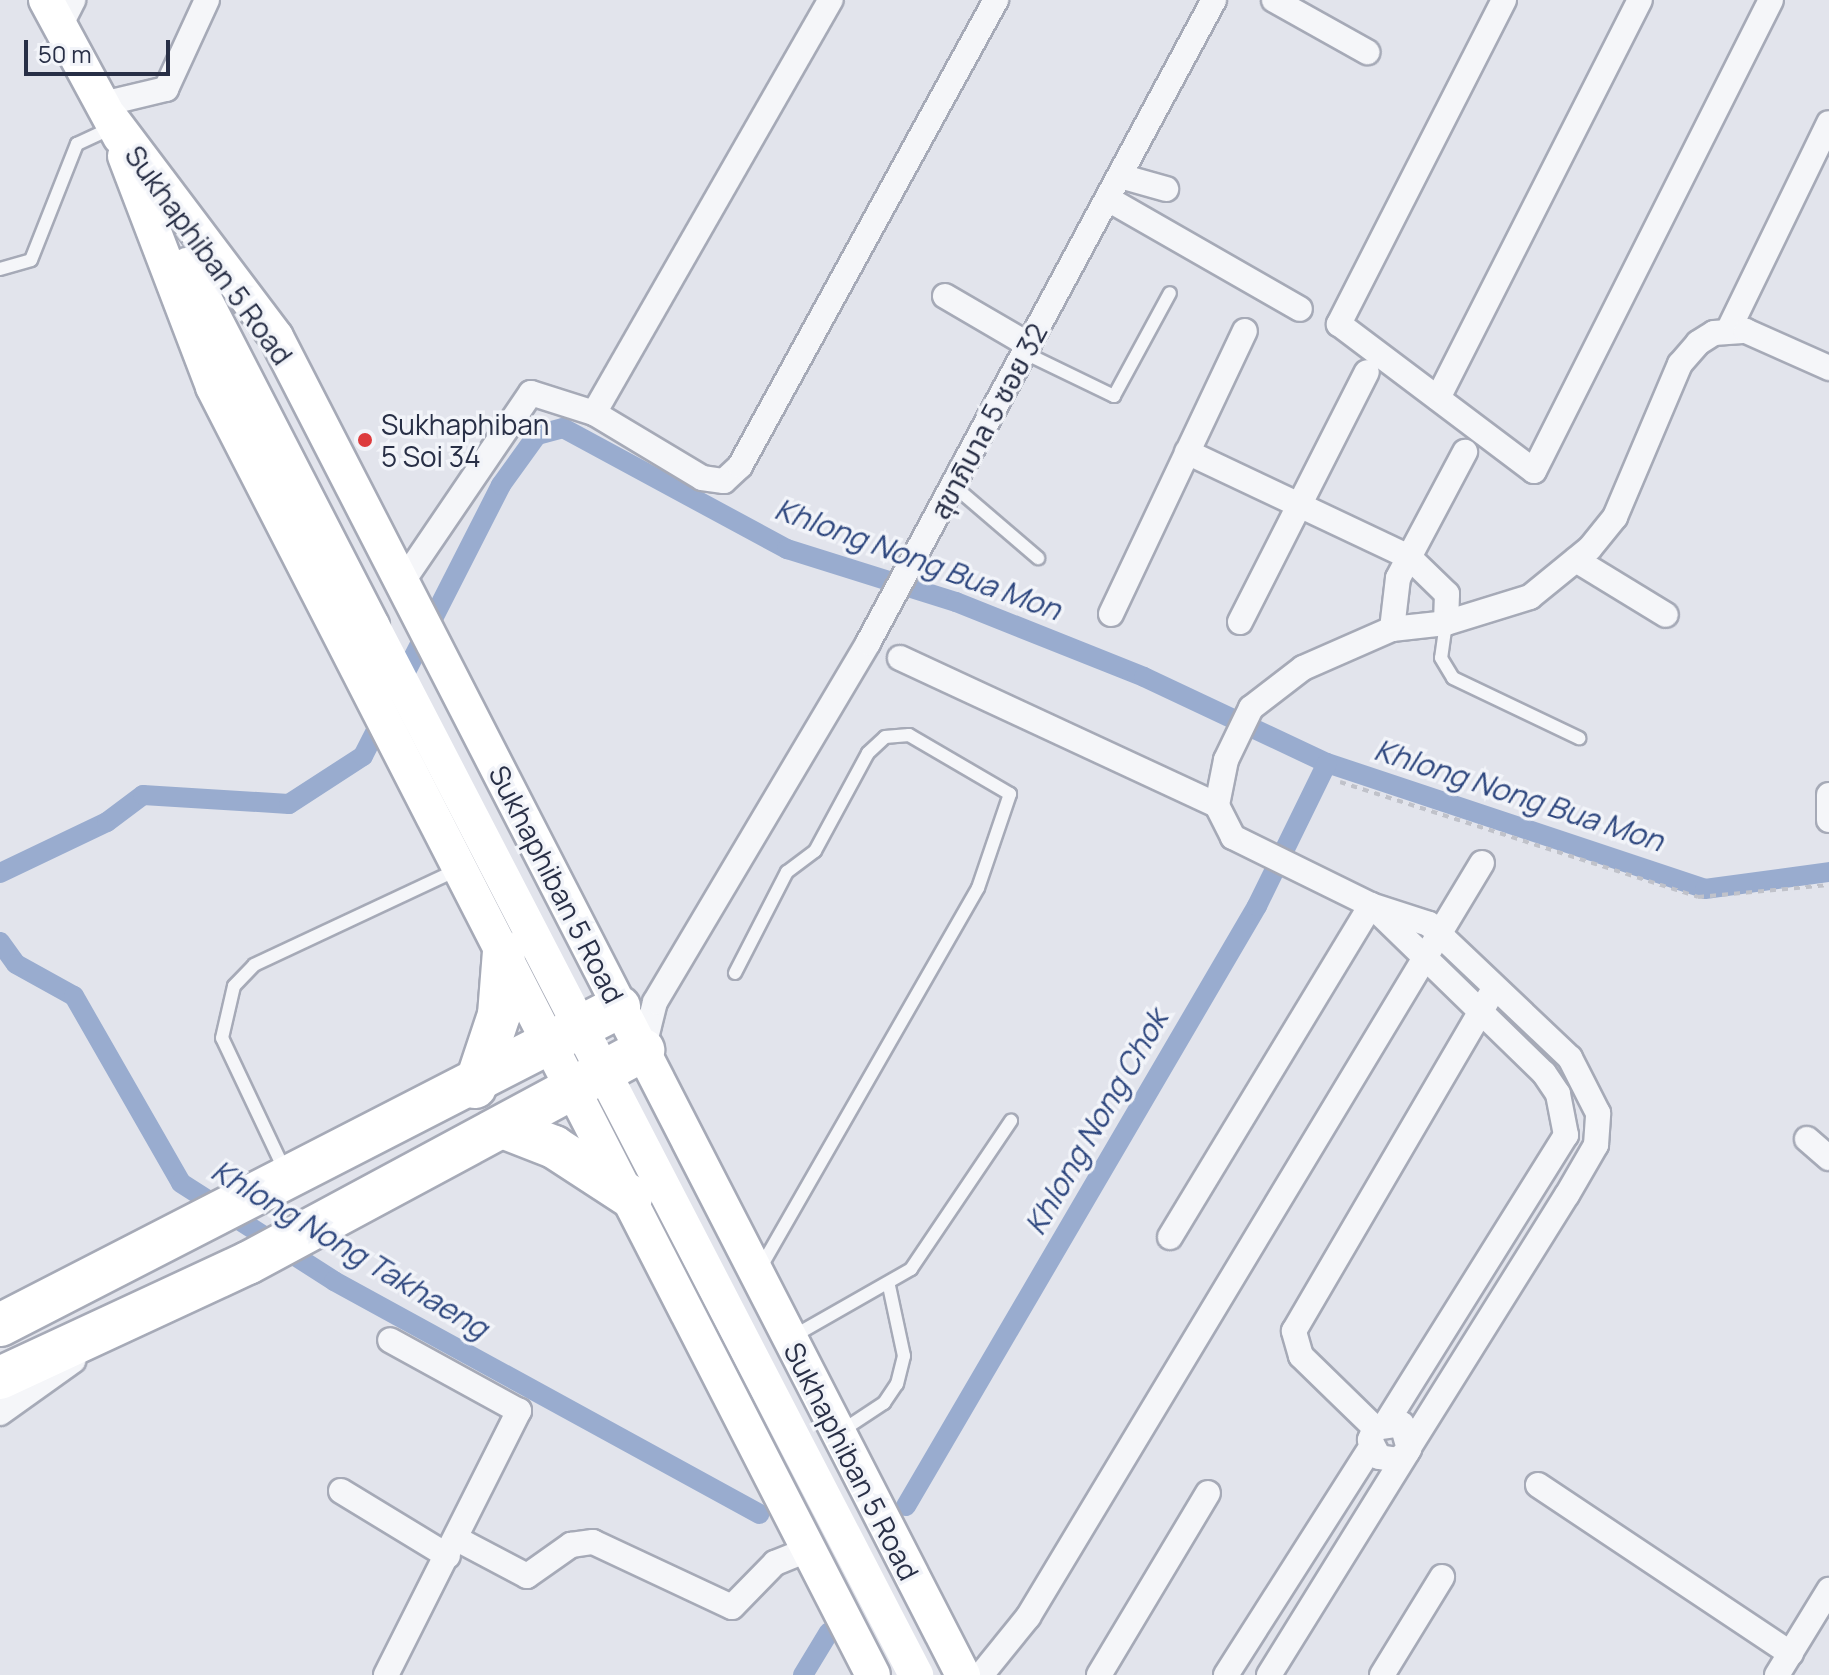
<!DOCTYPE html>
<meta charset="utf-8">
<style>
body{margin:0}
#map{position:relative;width:1829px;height:1675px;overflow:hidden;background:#e2e4ec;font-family:Manrope,"Noto Sans Thai",sans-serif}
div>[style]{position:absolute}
.canal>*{height:20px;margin:-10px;padding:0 10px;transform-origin:10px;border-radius:10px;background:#99accf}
.path>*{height:4px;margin-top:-2px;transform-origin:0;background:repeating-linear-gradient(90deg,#c0c2ca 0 6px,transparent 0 12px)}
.roads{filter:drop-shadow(2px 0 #a6aab7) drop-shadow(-2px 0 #a6aab7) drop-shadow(0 2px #a6aab7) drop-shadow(0 -2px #a6aab7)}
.service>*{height:12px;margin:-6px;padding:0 6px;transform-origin:6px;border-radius:6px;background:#f5f6f9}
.minor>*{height:24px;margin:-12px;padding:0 12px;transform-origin:12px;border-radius:12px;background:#f5f6f9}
.secondary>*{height:34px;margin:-17px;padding:0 17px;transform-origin:17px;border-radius:17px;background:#fff}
.motorway>*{height:42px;margin:-21px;padding:0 21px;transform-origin:21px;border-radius:21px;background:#fff}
.secondary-bridge>*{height:34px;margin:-17px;padding:0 17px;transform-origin:17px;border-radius:17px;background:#fff}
.dots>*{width:22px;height:22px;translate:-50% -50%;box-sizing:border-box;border:4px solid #f2f4f9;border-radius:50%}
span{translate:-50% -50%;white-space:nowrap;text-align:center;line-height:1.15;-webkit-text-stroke:7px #f2f4f9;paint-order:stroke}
.street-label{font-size:28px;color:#282f46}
.poi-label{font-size:28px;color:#282f46}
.left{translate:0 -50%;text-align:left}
.water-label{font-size:30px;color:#2d467e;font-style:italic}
.scale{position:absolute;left:24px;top:40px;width:146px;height:36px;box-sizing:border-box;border:4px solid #282f46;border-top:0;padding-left:10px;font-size:24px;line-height:28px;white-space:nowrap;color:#282f46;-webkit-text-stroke:6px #f2f4f9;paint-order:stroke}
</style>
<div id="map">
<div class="canal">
<div style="left:0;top:873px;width:119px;rotate:-25.5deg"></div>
<div style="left:107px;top:822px;width:45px;rotate:-36.9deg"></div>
<div style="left:143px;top:795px;width:146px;rotate:3.5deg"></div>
<div style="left:289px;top:804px;width:88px;rotate:-33deg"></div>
<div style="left:363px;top:756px;width:304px;rotate:-63deg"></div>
<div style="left:501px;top:485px;width:62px;rotate:-54.2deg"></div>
<div style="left:537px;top:435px;width:27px;rotate:-15deg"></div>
<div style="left:563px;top:428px;width:255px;rotate:28.4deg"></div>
<div style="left:787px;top:549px;width:177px;rotate:17.4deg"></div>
<div style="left:956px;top:602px;width:202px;rotate:21.7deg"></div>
<div style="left:1144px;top:677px;width:202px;rotate:25.2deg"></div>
<div style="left:1327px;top:763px;width:398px;rotate:18.4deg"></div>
<div style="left:1705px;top:889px;width:125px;rotate:-7.8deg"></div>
<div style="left:0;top:942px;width:27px;rotate:54deg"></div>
<div style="left:16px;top:964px;width:66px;rotate:28.9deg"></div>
<div style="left:74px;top:996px;width:215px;rotate:60.2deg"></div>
<div style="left:181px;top:1183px;width:182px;rotate:32.6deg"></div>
<div style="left:334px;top:1281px;width:485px;rotate:28.7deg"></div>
<div style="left:906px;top:1506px;width:695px;rotate:-59.67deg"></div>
<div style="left:1257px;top:906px;width:159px;rotate:-63.9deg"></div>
<div style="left:803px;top:1675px;width:50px;rotate:-58.8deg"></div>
</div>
<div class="path">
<div style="left:1340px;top:782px;width:376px;rotate:17.8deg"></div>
<div style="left:1698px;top:897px;width:132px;rotate:-5.2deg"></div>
</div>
<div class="roads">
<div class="service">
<div style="left:0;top:269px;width:32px;rotate:-16deg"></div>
<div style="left:31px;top:260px;width:125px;rotate:-68.4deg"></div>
<div style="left:77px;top:144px;width:38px;rotate:-25deg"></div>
<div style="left:1025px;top:353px;width:99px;rotate:25.8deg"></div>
<div style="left:1114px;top:396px;width:117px;rotate:-61.5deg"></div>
<div style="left:954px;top:486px;width:111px;rotate:40.6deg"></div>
<div style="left:1446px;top:623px;width:35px;rotate:98deg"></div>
<div style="left:1441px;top:658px;width:23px;rotate:59deg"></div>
<div style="left:1453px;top:678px;width:140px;rotate:25.5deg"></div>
<div style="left:735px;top:973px;width:114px;rotate:-62.8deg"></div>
<div style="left:787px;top:872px;width:35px;rotate:-37deg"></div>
<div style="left:815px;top:851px;width:111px;rotate:-61.6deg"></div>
<div style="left:868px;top:753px;width:23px;rotate:-43deg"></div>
<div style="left:885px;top:737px;width:24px;rotate:-5deg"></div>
<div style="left:909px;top:735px;width:117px;rotate:30.3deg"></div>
<div style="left:1010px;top:794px;width:99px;rotate:108.8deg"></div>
<div style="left:978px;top:888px;width:438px;rotate:119.8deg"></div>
<div style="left:285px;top:1171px;width:147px;rotate:-115.3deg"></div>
<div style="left:222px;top:1038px;width:53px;rotate:-77deg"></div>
<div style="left:234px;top:986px;width:29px;rotate:-46deg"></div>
<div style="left:254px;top:965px;width:224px;rotate:-25.1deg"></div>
<div style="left:792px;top:1337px;width:137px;rotate:-29.7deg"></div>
<div style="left:911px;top:1269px;width:179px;rotate:-56deg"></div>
<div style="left:840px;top:1432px;width:53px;rotate:-33.4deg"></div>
<div style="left:884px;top:1403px;width:23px;rotate:-56deg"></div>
<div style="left:897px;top:1384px;width:29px;rotate:-76deg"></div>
<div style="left:904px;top:1356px;width:72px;rotate:-102.1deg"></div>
</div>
<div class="minor">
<div style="left:1274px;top:0;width:107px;rotate:29.2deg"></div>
<div style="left:1504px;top:0;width:364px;rotate:117deg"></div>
<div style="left:1339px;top:324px;width:244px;rotate:37deg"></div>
<div style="left:1534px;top:471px;width:527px;rotate:-63.29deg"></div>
<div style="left:60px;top:26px;width:29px;rotate:-63deg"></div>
<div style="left:103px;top:104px;width:65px;rotate:-13.4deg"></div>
<div style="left:166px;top:89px;width:98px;rotate:-65.3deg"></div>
<div style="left:1120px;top:176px;width:48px;rotate:15.8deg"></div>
<div style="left:1108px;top:199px;width:221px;rotate:29.8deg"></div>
<div style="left:945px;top:296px;width:97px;rotate:30.3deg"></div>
<div style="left:1728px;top:331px;width:231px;rotate:-64.1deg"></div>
<div style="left:1438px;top:398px;width:446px;rotate:-63.1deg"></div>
<div style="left:594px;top:413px;width:476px;rotate:-60.2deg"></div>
<div style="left:1187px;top:452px;width:246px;rotate:25.3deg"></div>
<div style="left:1409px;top:557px;width:53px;rotate:44.2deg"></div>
<div style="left:1447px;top:594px;width:29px;rotate:92deg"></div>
<div style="left:1576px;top:560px;width:105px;rotate:31.4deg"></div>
<div style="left:401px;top:584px;width:231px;rotate:-55.8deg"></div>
<div style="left:531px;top:393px;width:66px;rotate:17.6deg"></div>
<div style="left:594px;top:413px;width:126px;rotate:31deg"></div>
<div style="left:702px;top:478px;width:22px;rotate:8deg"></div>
<div style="left:724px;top:481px;width:22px;rotate:-43deg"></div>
<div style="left:740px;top:466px;width:532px;rotate:-61.22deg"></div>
<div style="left:1111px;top:614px;width:313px;rotate:-64.7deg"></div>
<div style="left:1240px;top:622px;width:280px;rotate:-63.1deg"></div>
<div style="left:1392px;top:629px;width:51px;rotate:-83.3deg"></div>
<div style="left:1398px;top:578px;width:143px;rotate:-62deg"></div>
<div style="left:900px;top:658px;width:349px;rotate:24.9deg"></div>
<div style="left:1829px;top:795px;width:25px;rotate:90deg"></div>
<div style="left:1371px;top:905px;width:241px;rotate:44.2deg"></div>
<div style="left:1544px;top:1073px;width:25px;rotate:56deg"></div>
<div style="left:1558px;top:1094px;width:42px;rotate:79deg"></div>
<div style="left:1566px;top:1135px;width:337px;rotate:122deg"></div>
<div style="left:643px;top:1050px;width:49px;rotate:-76deg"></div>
<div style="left:655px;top:1002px;width:417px;rotate:-59.3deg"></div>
<div style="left:868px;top:643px;width:730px;rotate:-61.72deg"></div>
<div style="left:1807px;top:1139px;width:29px;rotate:41deg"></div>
<div style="left:1170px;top:1237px;width:388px;rotate:-58.8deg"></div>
<div style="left:0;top:1413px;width:90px;rotate:-35.5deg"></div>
<div style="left:1375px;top:1428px;width:103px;rotate:-135.8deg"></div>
<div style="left:1301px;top:1356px;width:26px;rotate:-106deg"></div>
<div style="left:1294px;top:1331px;width:387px;rotate:-59.7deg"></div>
<div style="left:1410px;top:1446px;width:296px;rotate:-58deg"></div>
<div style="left:1567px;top:1195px;width:58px;rotate:-59.9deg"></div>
<div style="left:1596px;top:1145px;width:32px;rotate:-86deg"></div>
<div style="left:1598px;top:1113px;width:62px;rotate:-117deg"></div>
<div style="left:1570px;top:1058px;width:195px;rotate:-136.5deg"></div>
<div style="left:1429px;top:924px;width:61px;rotate:-161.9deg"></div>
<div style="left:1371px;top:905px;width:154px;rotate:-153.8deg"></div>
<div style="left:1233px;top:837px;width:36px;rotate:-117deg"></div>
<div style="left:1217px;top:805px;width:46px;rotate:-78.7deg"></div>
<div style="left:1226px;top:760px;width:58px;rotate:-64.3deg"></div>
<div style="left:1251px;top:708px;width:66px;rotate:-37.6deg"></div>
<div style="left:1303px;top:668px;width:97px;rotate:-23.7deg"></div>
<div style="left:1392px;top:629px;width:54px;rotate:-6.3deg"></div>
<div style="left:1446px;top:623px;width:88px;rotate:-17.2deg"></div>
<div style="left:1530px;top:597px;width:77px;rotate:-39.2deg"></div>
<div style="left:1590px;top:548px;width:40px;rotate:-51deg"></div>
<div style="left:1615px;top:517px;width:166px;rotate:-67deg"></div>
<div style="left:1680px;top:364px;width:28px;rotate:-49deg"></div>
<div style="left:1698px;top:343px;width:19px;rotate:-32deg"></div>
<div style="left:1714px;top:333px;width:32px;rotate:-4deg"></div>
<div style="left:1746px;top:331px;width:91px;rotate:24deg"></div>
<div style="left:1538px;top:1485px;width:304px;rotate:33.7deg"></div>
<div style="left:341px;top:1491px;width:125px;rotate:31.3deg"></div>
<div style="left:457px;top:1539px;width:79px;rotate:27.9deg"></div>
<div style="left:527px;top:1576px;width:54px;rotate:-35.2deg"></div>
<div style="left:571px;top:1545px;width:22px;rotate:-8deg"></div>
<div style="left:593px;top:1542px;width:153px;rotate:25.1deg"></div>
<div style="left:732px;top:1607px;width:62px;rotate:-45.7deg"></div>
<div style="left:775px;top:1563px;width:37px;rotate:-22deg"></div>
<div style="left:386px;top:1675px;width:296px;rotate:-63.3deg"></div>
<div style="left:519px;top:1411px;width:147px;rotate:-151.2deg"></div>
<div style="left:981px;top:1675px;width:75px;rotate:-51deg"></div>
<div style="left:1028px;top:1617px;width:880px;rotate:-58.95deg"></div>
<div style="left:1099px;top:1675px;width:212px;rotate:-59.1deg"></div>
<div style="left:1226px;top:1675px;width:270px;rotate:-57.5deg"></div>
<div style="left:1269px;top:1675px;width:262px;rotate:-58.2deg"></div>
<div style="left:1407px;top:1452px;width:4px;rotate:-56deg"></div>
<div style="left:1409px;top:1449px;width:26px;rotate:-106deg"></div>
<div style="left:1402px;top:1424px;width:27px;rotate:172deg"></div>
<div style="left:1375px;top:1428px;width:13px;rotate:113deg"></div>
<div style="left:1370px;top:1440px;width:19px;rotate:62deg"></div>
<div style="left:1379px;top:1457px;width:18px;rotate:9deg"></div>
<div style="left:1397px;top:1460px;width:13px;rotate:-39deg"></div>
<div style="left:1382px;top:1675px;width:115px;rotate:-58.5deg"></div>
<div style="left:1777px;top:1675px;width:100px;rotate:-58.5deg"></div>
</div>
<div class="secondary">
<div style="left:46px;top:0;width:156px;rotate:61.6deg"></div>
<div style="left:111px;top:118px;width:274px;rotate:53deg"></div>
<div style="left:276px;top:337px;width:1504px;rotate:62.82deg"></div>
<div style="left:125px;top:156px;width:247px;rotate:69.1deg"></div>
<div style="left:213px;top:387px;width:1447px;rotate:62.87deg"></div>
<div style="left:187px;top:265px;width:405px;rotate:62.8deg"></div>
</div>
<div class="motorway">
<div style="left:475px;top:1087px;width:76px;rotate:-71.6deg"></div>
<div style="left:499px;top:1015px;width:63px;rotate:-85.5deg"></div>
<div style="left:505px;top:1128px;width:53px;rotate:21.2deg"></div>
<div style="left:554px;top:1147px;width:92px;rotate:33deg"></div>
<div style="left:0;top:1325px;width:696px;rotate:-27.19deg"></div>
<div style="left:0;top:1378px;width:273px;rotate:-24.9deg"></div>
<div style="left:248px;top:1263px;width:449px;rotate:-28.3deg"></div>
</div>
</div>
<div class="secondary-bridge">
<div style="left:372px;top:625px;width:1183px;rotate:62.61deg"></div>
</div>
<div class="dots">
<div style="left:365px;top:440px;background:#dd3b3d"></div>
</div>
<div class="street-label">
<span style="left:209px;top:255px;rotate:54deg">Sukhaphiban 5 Road</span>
<span style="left:988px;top:421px;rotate:-62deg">สุขาภิบาล 5 ซอย 32</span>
<span style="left:557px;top:884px;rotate:63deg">Sukhaphiban 5 Road</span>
<span style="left:852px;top:1461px;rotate:63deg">Sukhaphiban 5 Road</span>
</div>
<div class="poi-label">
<span class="left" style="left:381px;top:440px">Sukhaphiban<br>5 Soi 34</span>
</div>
<div class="water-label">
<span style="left:918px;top:559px;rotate:20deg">Khlong Nong Bua Mon</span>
<span style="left:1519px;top:795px;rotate:18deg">Khlong Nong Bua Mon</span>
<span style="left:1096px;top:1122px;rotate:-60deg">Khlong Nong Chok</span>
<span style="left:350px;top:1249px;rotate:31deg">Khlong Nong Takhaeng</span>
</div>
<div class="scale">50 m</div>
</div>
